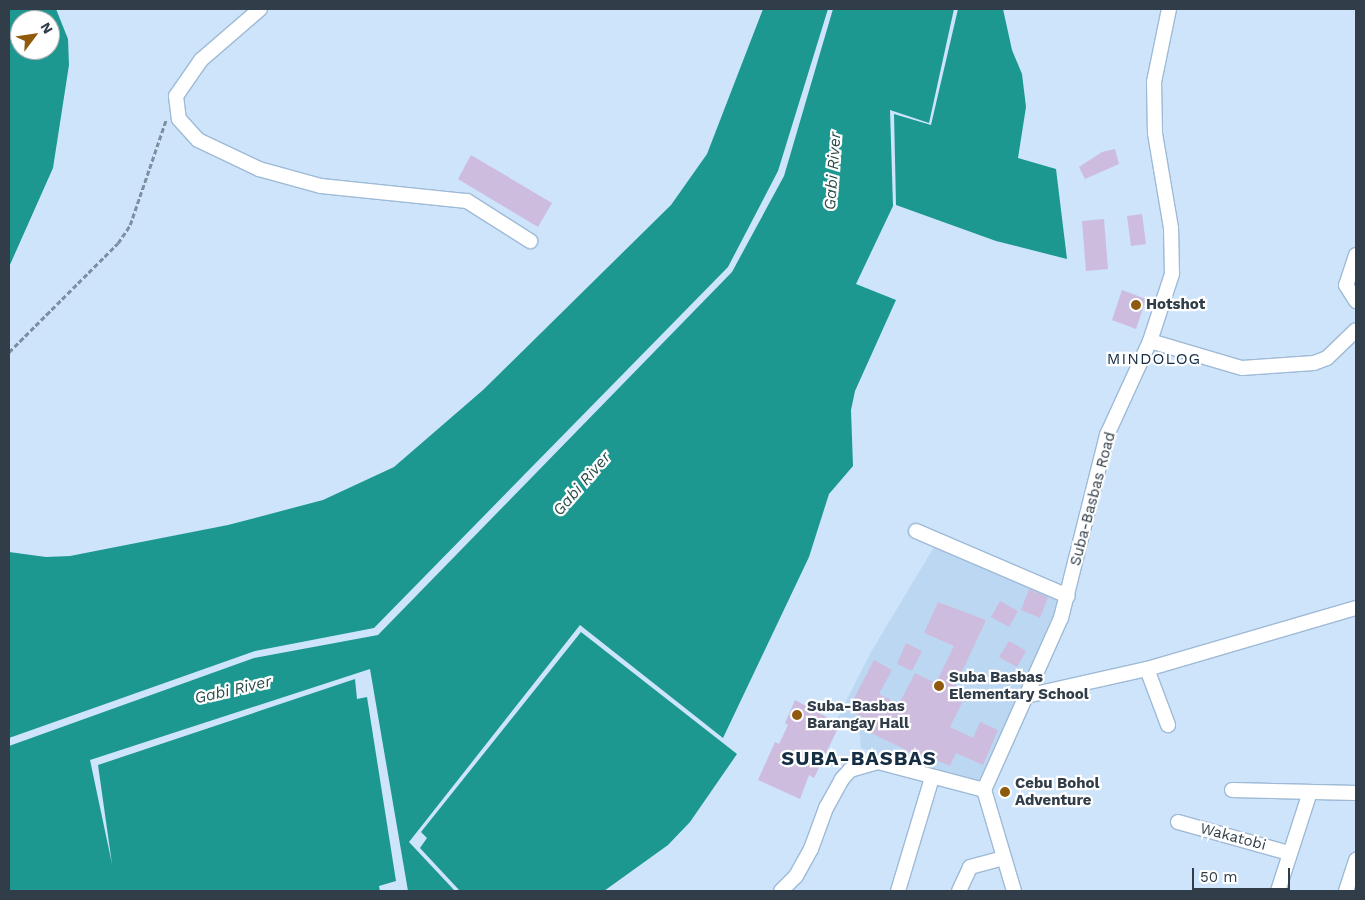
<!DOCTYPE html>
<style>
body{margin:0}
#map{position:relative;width:1365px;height:900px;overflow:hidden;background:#cde4fb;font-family:"Work Sans",sans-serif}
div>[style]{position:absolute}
.built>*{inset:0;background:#bcd7f2}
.water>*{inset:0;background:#1c9891}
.building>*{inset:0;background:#cebcde}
.path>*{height:2.5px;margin-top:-1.25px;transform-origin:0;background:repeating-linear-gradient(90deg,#7e8fa0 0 5px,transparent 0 7.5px)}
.roads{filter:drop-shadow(1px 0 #9ebad6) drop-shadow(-1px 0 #9ebad6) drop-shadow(0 1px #9ebad6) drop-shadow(0 -1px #9ebad6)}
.minor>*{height:14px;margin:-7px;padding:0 7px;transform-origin:7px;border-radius:7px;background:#fff}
.dots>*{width:14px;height:14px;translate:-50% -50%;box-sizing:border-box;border:2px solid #fff;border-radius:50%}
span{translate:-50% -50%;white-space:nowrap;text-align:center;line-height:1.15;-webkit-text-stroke:4.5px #fff;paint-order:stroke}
.poi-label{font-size:15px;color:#313d48;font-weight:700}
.left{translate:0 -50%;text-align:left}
.street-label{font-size:15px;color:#313d48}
.water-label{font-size:16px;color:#2c4d4b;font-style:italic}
.neighbourhood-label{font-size:16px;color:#162e44;letter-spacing:1px}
.district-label{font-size:20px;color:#162e44;font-weight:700;letter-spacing:1px}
.frame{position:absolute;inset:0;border:10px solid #313d48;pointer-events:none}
.north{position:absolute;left:10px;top:10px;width:50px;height:50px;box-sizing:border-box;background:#fff;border:1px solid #adb1b6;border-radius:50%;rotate:59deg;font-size:14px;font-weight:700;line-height:20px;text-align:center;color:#313d48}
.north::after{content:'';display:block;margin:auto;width:18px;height:22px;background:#8f5a0c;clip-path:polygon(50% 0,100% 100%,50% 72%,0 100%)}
.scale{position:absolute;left:1192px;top:868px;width:98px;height:22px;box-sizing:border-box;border:2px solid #313d48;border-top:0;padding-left:6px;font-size:15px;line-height:18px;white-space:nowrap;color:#313d48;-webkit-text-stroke:4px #fff;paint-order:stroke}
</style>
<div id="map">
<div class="built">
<div style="clip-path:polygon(937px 542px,1063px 597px,978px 786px,861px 748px,860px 734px,837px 719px,871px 652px)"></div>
</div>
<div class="water">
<div style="clip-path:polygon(evenodd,9px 9px,56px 9px,68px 39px,69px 65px,53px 168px,9px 267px,9px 9px,20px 20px,50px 20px,50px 50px,20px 50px,20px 20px)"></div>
<div style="clip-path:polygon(763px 9px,828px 9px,778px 171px,728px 267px,374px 628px,255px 651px,9px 738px,9px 552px,46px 557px,70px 556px,228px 525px,323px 500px,394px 467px,483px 390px,671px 205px,707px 154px)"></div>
<div style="clip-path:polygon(833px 9px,954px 9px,929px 123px,890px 110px,893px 206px,856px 284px,896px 300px,855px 391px,851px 410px,853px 466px,829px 494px,809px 557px,723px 738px,580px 625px,409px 842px,455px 891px,408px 891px,370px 669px,90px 760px,112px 864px,98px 765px,355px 679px,357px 699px,367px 697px,396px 881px,379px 886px,380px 891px,9px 891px,9px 746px,254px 658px,378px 635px,732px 272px,784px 176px)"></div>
<div style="clip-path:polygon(958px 9px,1003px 9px,1012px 50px,1022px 74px,1026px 107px,1018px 158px,1056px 169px,1067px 259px,996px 241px,896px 205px,894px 114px,931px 125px)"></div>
<div style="clip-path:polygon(581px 632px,737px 754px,690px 822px,668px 845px,604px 891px,460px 891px,420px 848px,427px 838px,421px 832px)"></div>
</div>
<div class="building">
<div style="clip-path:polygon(1115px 149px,1119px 164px,1085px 179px,1079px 167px,1102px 152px)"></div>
<div style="clip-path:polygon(471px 155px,552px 203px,538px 227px,458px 179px)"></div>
<div style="clip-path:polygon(1142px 214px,1146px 244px,1131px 246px,1127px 216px)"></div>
<div style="clip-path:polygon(1104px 219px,1108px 269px,1086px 271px,1082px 221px)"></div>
<div style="clip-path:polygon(1122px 290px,1146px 299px,1136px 329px,1112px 320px)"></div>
<div style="clip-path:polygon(1029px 589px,1048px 597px,1040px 618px,1021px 610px)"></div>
<div style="clip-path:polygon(1000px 601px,1018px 611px,1009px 627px,991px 617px)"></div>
<div style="clip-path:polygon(938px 602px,986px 620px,953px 691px,965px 697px,950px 727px,973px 738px,980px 722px,998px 730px,983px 765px,956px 753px,950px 766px,931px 758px,929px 761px,869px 732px,874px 723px,848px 710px,874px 660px,892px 670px,879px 694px,899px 704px,915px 673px,936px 683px,954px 646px,924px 633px)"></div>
<div style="clip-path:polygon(1009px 641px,1026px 651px,1017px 667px,999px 657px)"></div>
<div style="clip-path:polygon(906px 643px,922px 651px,912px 671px,897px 664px)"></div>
<div style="clip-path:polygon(795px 700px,840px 724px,814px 778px,809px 775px,800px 799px,758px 780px,775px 742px,779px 744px,788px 725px,785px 723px)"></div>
</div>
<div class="path">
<div style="left:9px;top:352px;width:154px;rotate:-45deg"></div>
<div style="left:118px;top:243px;width:22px;rotate:-56deg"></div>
<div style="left:130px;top:225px;width:111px;rotate:-71.1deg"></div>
</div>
<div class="roads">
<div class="minor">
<div style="left:260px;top:9px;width:78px;rotate:139.2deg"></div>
<div style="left:201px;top:60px;width:44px;rotate:124.8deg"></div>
<div style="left:176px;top:96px;width:23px;rotate:83deg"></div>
<div style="left:179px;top:119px;width:28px;rotate:48deg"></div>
<div style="left:198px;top:140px;width:68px;rotate:25.4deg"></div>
<div style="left:259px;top:169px;width:64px;rotate:15.3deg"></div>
<div style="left:321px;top:186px;width:147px;rotate:5.9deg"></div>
<div style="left:467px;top:201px;width:75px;rotate:32.4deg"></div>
<div style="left:1356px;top:255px;width:32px;rotate:108deg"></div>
<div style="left:1346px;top:285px;width:19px;rotate:58deg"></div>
<div style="left:1150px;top:341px;width:96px;rotate:16.4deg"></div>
<div style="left:1242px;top:368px;width:72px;rotate:-4deg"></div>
<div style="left:1314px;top:363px;width:14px;rotate:-21deg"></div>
<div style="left:1327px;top:358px;width:40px;rotate:-44deg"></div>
<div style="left:916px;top:531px;width:165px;rotate:23.2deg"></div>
<div style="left:1147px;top:669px;width:60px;rotate:69.4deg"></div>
<div style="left:1026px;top:696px;width:124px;rotate:-12.6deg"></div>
<div style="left:1147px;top:669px;width:218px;rotate:-16.3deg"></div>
<div style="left:1232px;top:790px;width:124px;rotate:1.4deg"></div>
<div style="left:1178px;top:822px;width:115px;rotate:15.6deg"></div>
<div style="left:781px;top:891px;width:21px;rotate:-45deg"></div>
<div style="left:796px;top:876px;width:31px;rotate:-61deg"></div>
<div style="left:811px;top:849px;width:44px;rotate:-69.9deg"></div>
<div style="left:826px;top:808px;width:33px;rotate:-61deg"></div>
<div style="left:842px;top:779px;width:12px;rotate:-48deg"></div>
<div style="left:850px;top:770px;width:29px;rotate:-16deg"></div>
<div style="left:878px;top:762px;width:110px;rotate:14.8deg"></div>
<div style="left:898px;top:891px;width:118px;rotate:-73.3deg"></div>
<div style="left:959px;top:891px;width:26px;rotate:-65deg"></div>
<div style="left:970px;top:867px;width:34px;rotate:-15deg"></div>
<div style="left:1014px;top:891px;width:105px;rotate:-106.5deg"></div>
<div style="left:984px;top:790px;width:188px;rotate:-65.9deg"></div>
<div style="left:1061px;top:618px;width:189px;rotate:-75.9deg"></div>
<div style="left:1107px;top:435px;width:103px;rotate:-65.4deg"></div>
<div style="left:1150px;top:341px;width:71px;rotate:-71.8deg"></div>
<div style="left:1172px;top:274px;width:46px;rotate:-91.2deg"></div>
<div style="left:1171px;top:228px;width:96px;rotate:-99.6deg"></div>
<div style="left:1155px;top:133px;width:51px;rotate:-91.1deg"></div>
<div style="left:1154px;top:82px;width:75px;rotate:-78.4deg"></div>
<div style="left:1278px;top:891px;width:104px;rotate:-72.1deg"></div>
<div style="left:1346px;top:891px;width:33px;rotate:-72deg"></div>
</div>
</div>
<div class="dots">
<div style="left:1136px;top:305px;background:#8f5a0c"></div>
<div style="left:939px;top:686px;background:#8f5a0c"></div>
<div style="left:797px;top:715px;background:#8f5a0c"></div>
<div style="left:1005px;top:792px;background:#8f5a0c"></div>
</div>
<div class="poi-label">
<span class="left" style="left:1146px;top:305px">Hotshot</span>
<span class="left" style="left:949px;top:686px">Suba Basbas<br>Elementary School</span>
<span class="left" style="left:807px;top:715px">Suba-Basbas<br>Barangay Hall</span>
<span class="left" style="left:1015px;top:792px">Cebu Bohol<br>Adventure</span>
</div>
<div class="street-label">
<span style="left:1093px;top:499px;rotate:-75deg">Suba-Basbas Road</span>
<span style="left:1233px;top:837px;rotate:15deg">Wakatobi</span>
</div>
<div class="water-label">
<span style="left:833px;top:171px;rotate:-86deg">Gabi River</span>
<span style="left:582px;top:484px;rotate:-49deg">Gabi River</span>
<span style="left:233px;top:690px;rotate:-13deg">Gabi River</span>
</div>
<div class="neighbourhood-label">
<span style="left:1154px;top:359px">MINDOLOG</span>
</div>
<div class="district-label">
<span style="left:859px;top:758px">SUBA-BASBAS</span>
</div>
<div class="frame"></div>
<div class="north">N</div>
<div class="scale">50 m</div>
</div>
